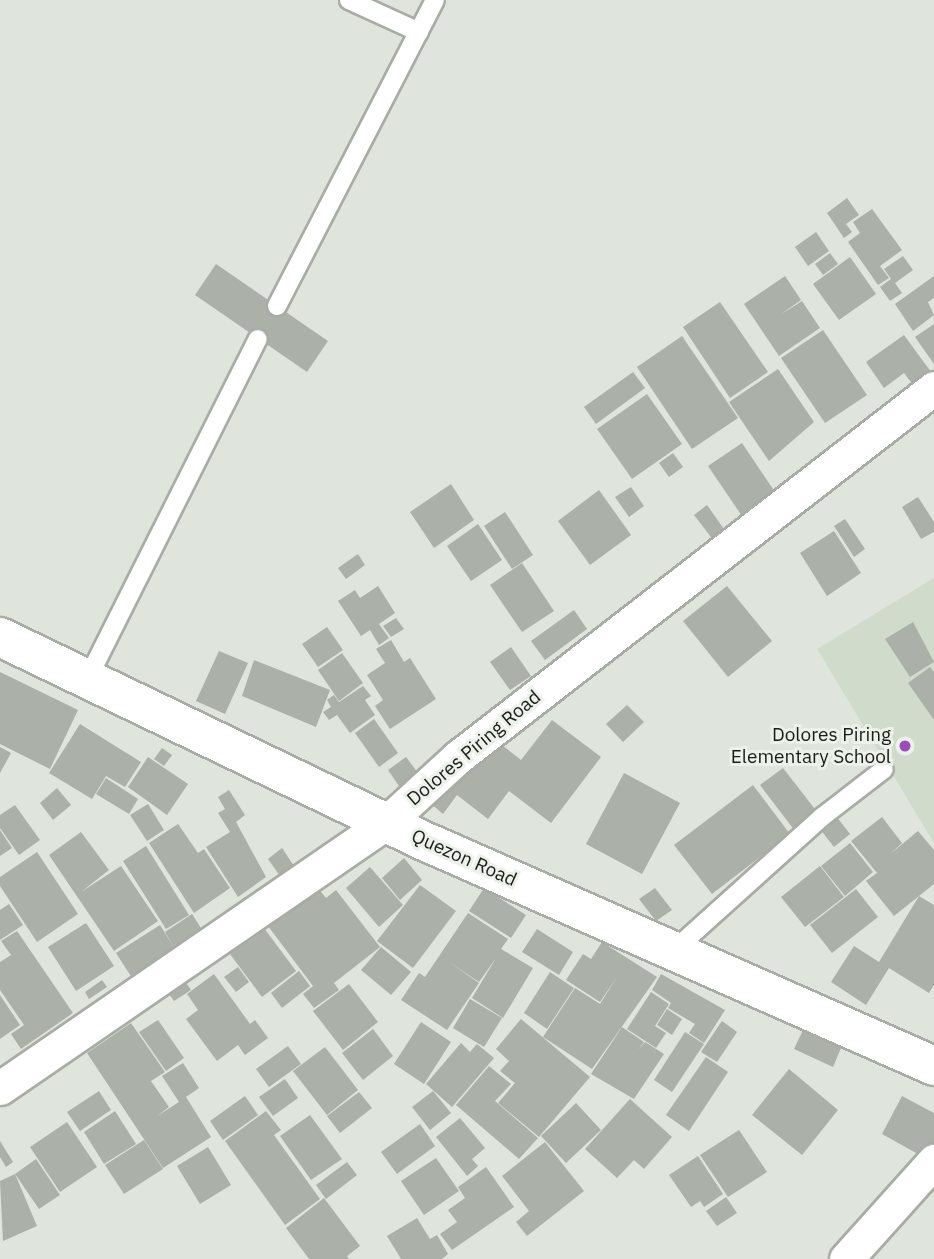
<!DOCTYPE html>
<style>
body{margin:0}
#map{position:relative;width:934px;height:1259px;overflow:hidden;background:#dfe5dc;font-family:"IBM Plex Sans",sans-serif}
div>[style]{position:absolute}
.built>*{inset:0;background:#d1dbcb}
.building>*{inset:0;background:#abb0a8}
.roads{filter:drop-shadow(2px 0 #a7ada4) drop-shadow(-2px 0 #a7ada4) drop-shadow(0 2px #a7ada4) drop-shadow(0 -2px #a7ada4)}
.lane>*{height:18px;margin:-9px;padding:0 9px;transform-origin:9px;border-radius:9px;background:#fff}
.street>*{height:33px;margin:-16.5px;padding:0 16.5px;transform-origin:16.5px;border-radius:16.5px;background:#fff}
.secondary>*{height:38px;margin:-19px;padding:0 19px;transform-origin:19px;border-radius:19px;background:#fff}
.dots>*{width:19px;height:19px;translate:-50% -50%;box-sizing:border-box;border:4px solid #ecf2e9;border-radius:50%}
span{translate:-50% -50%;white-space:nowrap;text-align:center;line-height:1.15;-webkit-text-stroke:6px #ecf2e9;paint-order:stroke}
.poi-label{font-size:19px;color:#1a1c18}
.right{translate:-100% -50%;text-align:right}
.street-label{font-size:19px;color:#1a1c18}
</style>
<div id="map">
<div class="built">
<div style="clip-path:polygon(934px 578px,934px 843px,817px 649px)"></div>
</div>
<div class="building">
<div style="clip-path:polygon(847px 198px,859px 215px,846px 224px,852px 232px,844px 238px,827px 213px)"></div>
<div style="clip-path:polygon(872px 209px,902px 250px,880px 266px,889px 278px,878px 285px,848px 242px,860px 233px,853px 222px)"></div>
<div style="clip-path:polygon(816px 232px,829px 251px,808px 266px,795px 247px)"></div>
<div style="clip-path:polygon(830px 253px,838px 264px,823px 275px,815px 264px)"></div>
<div style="clip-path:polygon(903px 256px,913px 270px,895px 283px,902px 293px,890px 301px,880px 287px,891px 279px,884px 269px)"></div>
<div style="clip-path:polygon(850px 257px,876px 294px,839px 320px,813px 284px)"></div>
<div style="clip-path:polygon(216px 264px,328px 341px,307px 372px,195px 295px)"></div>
<div style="clip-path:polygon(785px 276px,801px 300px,780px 315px,802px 301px,820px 328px,779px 356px,744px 304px)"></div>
<div style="clip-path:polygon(934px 276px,934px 298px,928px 302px,934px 315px,913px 331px,895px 304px)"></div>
<div style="clip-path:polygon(720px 302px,768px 372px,730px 398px,683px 327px)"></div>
<div style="clip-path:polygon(934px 324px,934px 364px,915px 337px)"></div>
<div style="clip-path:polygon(823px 330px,867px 395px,825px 423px,781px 358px)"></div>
<div style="clip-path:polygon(904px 335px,931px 372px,913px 385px,904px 373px,884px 388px,866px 362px)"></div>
<div style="clip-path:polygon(682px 336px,738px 418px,692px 449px,637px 367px)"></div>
<div style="clip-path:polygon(778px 369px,814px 422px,769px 461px,729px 402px)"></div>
<div style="clip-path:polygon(633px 372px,645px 388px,596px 424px,584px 407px)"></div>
<div style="clip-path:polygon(647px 394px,682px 444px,632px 479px,597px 429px)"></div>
<div style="clip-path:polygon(742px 443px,777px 495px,744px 519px,708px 466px)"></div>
<div style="clip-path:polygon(673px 453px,683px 467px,669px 477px,659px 463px)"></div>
<div style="clip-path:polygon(451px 484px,474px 520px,434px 548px,410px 512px)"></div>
<div style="clip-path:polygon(631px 487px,644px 506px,629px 517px,615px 497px)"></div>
<div style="clip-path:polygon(599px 490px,631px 535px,590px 565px,558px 521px)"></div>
<div style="clip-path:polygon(918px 497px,934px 522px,934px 532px,921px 539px,902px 507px)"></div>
<div style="clip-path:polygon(707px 505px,726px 532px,714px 541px,694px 515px)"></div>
<div style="clip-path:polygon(505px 512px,533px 555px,512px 569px,484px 526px)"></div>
<div style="clip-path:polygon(845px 519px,865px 549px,854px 557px,834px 526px)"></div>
<div style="clip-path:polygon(478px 524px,502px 560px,471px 581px,447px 546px)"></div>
<div style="clip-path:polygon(834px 531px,861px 573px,827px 596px,800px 553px)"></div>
<div style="clip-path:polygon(358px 554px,365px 565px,346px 579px,338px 568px)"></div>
<div style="clip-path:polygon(522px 563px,554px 611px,522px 632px,490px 585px)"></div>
<div style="clip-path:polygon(378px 586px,395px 613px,379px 624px,389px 638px,379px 645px,370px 630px,361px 636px,338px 601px,355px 590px,360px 598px)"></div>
<div style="clip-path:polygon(727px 586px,772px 641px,728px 677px,683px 621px)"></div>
<div style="clip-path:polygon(574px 610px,587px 629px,545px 660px,531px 641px)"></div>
<div style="clip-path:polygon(396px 618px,404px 629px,391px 637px,383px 626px)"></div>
<div style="clip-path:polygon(913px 622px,934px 662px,910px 677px,885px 639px)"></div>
<div style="clip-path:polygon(327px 627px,343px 650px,318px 667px,302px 644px)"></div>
<div style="clip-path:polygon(391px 640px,404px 662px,410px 658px,436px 699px,390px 729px,375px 706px,383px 700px,367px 675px,385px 663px,376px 649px)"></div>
<div style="clip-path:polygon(511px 647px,531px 676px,510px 690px,490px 662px)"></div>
<div style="clip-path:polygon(219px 651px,248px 663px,225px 714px,196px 701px)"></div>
<div style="clip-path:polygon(342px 653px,363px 683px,339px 701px,318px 670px)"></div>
<div style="clip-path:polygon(254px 660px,330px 690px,316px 727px,242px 696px)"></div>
<div style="clip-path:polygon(930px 667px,934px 672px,934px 720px,908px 683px)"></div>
<div style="clip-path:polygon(0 672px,78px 710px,50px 769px,0 744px)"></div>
<div style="clip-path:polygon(363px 686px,371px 696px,365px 700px,375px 715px,350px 733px,337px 715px,329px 720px,323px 712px,331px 707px,327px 700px,334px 695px,339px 702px)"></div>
<div style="clip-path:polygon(627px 705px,644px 722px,623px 742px,606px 724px)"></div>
<div style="clip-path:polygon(374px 719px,398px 753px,379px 767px,355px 733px)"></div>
<div style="clip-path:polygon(552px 720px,601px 757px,551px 823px,509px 791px,488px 819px,457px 795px,443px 814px,429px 802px,450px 774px,458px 781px,492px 737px,521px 760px)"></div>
<div style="clip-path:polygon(80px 724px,141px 762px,125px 787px,106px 776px,92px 799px,49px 773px)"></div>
<div style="clip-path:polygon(0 747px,11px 753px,0 773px)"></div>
<div style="clip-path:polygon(162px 748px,172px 755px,164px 766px,154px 759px)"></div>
<div style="clip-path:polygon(148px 757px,188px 784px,167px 815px,128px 787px)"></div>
<div style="clip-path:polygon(406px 757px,418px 773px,399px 786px,388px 770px)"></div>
<div style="clip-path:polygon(783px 768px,818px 813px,795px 831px,760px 785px)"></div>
<div style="clip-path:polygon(624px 773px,680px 803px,642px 874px,586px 844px)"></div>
<div style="clip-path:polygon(106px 778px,138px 799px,129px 814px,96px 794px)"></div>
<div style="clip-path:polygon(753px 785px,790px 834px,712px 894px,674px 845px)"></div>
<div style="clip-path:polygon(57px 788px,71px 805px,53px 820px,40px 803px)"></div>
<div style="clip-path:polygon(229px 790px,245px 815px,236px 822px,266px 877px,238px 897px,206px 847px,230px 832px,218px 813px,225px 809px,218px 797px)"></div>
<div style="clip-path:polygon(148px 804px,164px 830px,147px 841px,130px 815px)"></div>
<div style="clip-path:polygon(15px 805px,40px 840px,19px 855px,0 828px,0 815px)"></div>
<div style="clip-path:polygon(836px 816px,850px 834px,834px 847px,820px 829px)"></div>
<div style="clip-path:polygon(882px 817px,902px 843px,889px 855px,918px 831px,934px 850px,934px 884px,894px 916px,866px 881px,877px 873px,851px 841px)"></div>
<div style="clip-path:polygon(178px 824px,198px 853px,204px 849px,230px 888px,194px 913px,149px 843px)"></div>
<div style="clip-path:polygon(0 830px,12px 848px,0 856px)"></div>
<div style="clip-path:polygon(81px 832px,109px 870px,81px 892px,121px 866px,158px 921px,114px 951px,49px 855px)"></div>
<div style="clip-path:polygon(850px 843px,873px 872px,845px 896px,821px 866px)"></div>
<div style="clip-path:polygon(146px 846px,189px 915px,166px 929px,123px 861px)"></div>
<div style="clip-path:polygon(282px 848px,294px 866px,280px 876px,268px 859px)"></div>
<div style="clip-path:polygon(37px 852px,78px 914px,37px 942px,0 886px,0 877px)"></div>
<div style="clip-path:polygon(404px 858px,422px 880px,400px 900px,382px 878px)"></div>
<div style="clip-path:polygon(820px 866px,844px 897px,805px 927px,781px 897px)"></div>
<div style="clip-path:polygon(370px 867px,403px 905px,379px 927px,346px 888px)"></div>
<div style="clip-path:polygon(313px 882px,326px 898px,336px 890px,380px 947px,334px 983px,339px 990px,314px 1008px,303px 994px,313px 986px,268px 926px,283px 915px,278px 909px)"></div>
<div style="clip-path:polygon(420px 885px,456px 911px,413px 968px,377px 941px)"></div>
<div style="clip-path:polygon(484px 888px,526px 915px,511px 938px,469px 911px)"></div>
<div style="clip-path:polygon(655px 888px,672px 910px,656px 921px,639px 899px)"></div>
<div style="clip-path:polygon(856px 889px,878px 917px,832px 953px,810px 925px)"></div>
<div style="clip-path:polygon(919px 896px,934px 905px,934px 985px,929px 993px,889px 968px,866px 1005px,831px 982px,854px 946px,879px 962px)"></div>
<div style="clip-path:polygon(9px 904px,23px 925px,0 940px,0 910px)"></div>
<div style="clip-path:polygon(468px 913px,508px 939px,501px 949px,533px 968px,503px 1018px,472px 998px,496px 958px,479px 982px,449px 962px,479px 983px,447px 1030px,401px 1000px,419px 973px,425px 977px)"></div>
<div style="clip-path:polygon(192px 914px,206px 936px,134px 981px,116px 953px,160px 925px,175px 949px,165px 932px)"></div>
<div style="clip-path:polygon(86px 923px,114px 966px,76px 991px,48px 947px)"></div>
<div style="clip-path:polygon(261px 924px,296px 971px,262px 997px,227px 950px)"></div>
<div style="clip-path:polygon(537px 929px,573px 952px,559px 975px,522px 952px)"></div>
<div style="clip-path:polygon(17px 931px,73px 1013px,21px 1049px,11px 1034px,24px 1025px,0 990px,0 962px,11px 955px,1px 941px)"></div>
<div style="clip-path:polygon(602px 942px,657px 977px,592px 1069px,543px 1037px,575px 988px,600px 1004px,617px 977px,600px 1002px,566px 980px,583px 954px,591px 959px)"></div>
<div style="clip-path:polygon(381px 947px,411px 972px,391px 995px,361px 970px)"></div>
<div style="clip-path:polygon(238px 967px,249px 982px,236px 992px,224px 977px)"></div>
<div style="clip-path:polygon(299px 971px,310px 986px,282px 1008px,271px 993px)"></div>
<div style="clip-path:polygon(550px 972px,574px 988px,547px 1029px,524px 1013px)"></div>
<div style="clip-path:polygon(214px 974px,250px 1024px,255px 1020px,268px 1038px,245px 1055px,238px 1045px,217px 1061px,186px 1019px,198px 1010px,187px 994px)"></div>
<div style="clip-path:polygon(661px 974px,725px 1010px,704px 1043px,689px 1033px,695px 1024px,668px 1008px,671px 1003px,652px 990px)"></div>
<div style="clip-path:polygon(182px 977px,191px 990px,174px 1001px,165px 988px)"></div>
<div style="clip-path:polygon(102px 980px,107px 987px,89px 999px,85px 992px)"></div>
<div style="clip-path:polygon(349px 984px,378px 1022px,343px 1050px,313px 1011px)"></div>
<div style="clip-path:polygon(651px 992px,669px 1004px,655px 1026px,666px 1033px,656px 1048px,627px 1029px)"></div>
<div style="clip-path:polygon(0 995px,20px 1025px,0 1039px)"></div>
<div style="clip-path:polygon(470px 999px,502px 1018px,484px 1047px,453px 1028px)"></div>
<div style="clip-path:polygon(667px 1009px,682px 1019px,672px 1035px,657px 1025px)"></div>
<div style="clip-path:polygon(521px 1019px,590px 1077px,539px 1137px,498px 1103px,515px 1083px,500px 1071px,509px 1061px,496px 1049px)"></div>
<div style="clip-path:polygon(158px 1020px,184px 1058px,166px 1071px,139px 1032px)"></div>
<div style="clip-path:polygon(722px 1021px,737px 1032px,717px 1062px,701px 1052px)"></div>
<div style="clip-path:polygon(421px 1022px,451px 1042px,424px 1084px,394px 1064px)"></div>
<div style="clip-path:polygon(131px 1023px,165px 1072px,151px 1081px,169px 1107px,157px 1116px,179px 1102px,162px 1076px,183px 1063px,199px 1088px,186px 1097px,211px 1137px,163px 1168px,87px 1053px)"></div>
<div style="clip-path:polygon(806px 1024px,844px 1041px,833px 1067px,794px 1049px)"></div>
<div style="clip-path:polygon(622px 1027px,644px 1042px,638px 1050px,645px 1042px,664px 1054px,634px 1099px,591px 1074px)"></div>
<div style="clip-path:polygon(373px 1029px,393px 1056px,363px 1080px,342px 1053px)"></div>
<div style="clip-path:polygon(685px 1032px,704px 1044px,672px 1092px,654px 1080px)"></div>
<div style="clip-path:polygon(461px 1043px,470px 1052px,477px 1044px,494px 1058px,452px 1107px,426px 1084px)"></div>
<div style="clip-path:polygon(288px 1046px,301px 1064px,269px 1087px,256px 1069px)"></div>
<div style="clip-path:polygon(325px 1047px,358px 1090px,327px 1115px,293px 1071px)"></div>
<div style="clip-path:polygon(706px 1057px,728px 1072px,689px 1131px,666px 1115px)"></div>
<div style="clip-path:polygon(489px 1066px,511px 1084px,495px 1101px,538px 1138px,519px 1159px,456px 1105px)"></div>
<div style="clip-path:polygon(789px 1069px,838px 1110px,802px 1155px,752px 1115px)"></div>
<div style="clip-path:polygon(285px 1079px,298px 1098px,273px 1116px,259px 1097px)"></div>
<div style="clip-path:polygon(99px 1091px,111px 1110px,80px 1131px,67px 1112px)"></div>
<div style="clip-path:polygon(433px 1091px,451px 1113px,430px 1130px,412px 1107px)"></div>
<div style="clip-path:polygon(359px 1092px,372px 1108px,340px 1133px,327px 1116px)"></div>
<div style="clip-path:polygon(245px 1096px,258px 1115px,223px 1140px,210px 1121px)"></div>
<div style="clip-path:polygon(902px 1096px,934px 1113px,934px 1145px,927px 1159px,882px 1134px)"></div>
<div style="clip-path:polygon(630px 1099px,672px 1137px,644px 1169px,634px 1160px,617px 1178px,585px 1149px)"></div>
<div style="clip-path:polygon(576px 1103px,601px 1130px,566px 1163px,541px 1136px)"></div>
<div style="clip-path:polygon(115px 1111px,136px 1144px,104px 1164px,84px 1132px)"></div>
<div style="clip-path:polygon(266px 1111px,281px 1130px,274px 1135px,320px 1199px,285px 1225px,225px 1141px)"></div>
<div style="clip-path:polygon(310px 1115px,342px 1159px,311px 1180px,280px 1136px)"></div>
<div style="clip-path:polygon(460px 1118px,485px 1148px,472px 1159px,478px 1166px,467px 1176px,436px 1137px)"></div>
<div style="clip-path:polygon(67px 1122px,97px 1167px,60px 1192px,30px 1147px)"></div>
<div style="clip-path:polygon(420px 1124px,435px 1146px,397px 1174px,381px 1152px)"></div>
<div style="clip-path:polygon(739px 1130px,767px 1172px,728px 1197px,700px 1155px)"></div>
<div style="clip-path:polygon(144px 1140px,163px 1169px,124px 1194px,105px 1165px)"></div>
<div style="clip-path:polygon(0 1141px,13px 1162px,6px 1167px,0 1157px)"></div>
<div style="clip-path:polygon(545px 1142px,584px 1191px,527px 1236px,516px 1222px,529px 1211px,502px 1176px)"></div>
<div style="clip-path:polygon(208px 1147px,231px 1185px,200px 1204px,177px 1166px)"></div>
<div style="clip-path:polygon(698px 1156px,723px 1194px,704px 1207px,700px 1201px,691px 1207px,669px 1175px)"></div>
<div style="clip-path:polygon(436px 1158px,459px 1191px,424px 1215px,401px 1181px)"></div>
<div style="clip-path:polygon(36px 1159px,60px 1195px,39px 1209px,15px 1174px)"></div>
<div style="clip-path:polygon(347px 1162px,357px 1175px,326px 1199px,316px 1185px)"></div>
<div style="clip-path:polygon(486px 1167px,514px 1207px,452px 1250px,440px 1234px,457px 1222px,448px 1210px,465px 1198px,458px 1187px)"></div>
<div style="clip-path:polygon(15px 1174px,37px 1226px,3px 1241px,0 1181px)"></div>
<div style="clip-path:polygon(726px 1197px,737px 1213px,717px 1226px,706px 1211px)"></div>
<div style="clip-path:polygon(324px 1198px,360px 1246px,347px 1256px,349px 1259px,309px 1259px,286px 1228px)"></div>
<div style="clip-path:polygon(417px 1218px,430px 1239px,437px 1235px,448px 1254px,442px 1259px,401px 1259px,387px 1236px)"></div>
</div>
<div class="roads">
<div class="lane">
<div style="left:349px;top:0;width:77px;rotate:24.6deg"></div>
<div style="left:277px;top:306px;width:344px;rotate:-62.7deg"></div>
<div style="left:88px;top:678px;width:379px;rotate:-63.4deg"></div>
<div style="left:672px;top:952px;width:202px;rotate:-42deg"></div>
<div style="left:822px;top:817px;width:78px;rotate:-37.7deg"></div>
</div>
<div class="street">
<div style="left:0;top:1088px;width:468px;rotate:-34.5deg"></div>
<div style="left:386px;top:823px;width:98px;rotate:-42.5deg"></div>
<div style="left:458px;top:757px;width:602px;rotate:-37.78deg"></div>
<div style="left:846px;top:1259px;width:132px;rotate:-48.1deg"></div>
</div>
<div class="secondary">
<div style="left:0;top:637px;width:478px;rotate:25.7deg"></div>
<div style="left:431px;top:844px;width:550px;rotate:23.81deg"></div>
</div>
</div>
<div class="dots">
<div style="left:905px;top:746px;background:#9b4cbd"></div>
</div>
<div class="poi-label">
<span class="right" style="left:891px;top:746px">Dolores Piring<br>Elementary School</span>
</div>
<div class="street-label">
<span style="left:474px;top:748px;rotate:-40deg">Dolores Piring Road</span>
<span style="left:464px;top:858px;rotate:24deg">Quezon Road</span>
</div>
</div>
